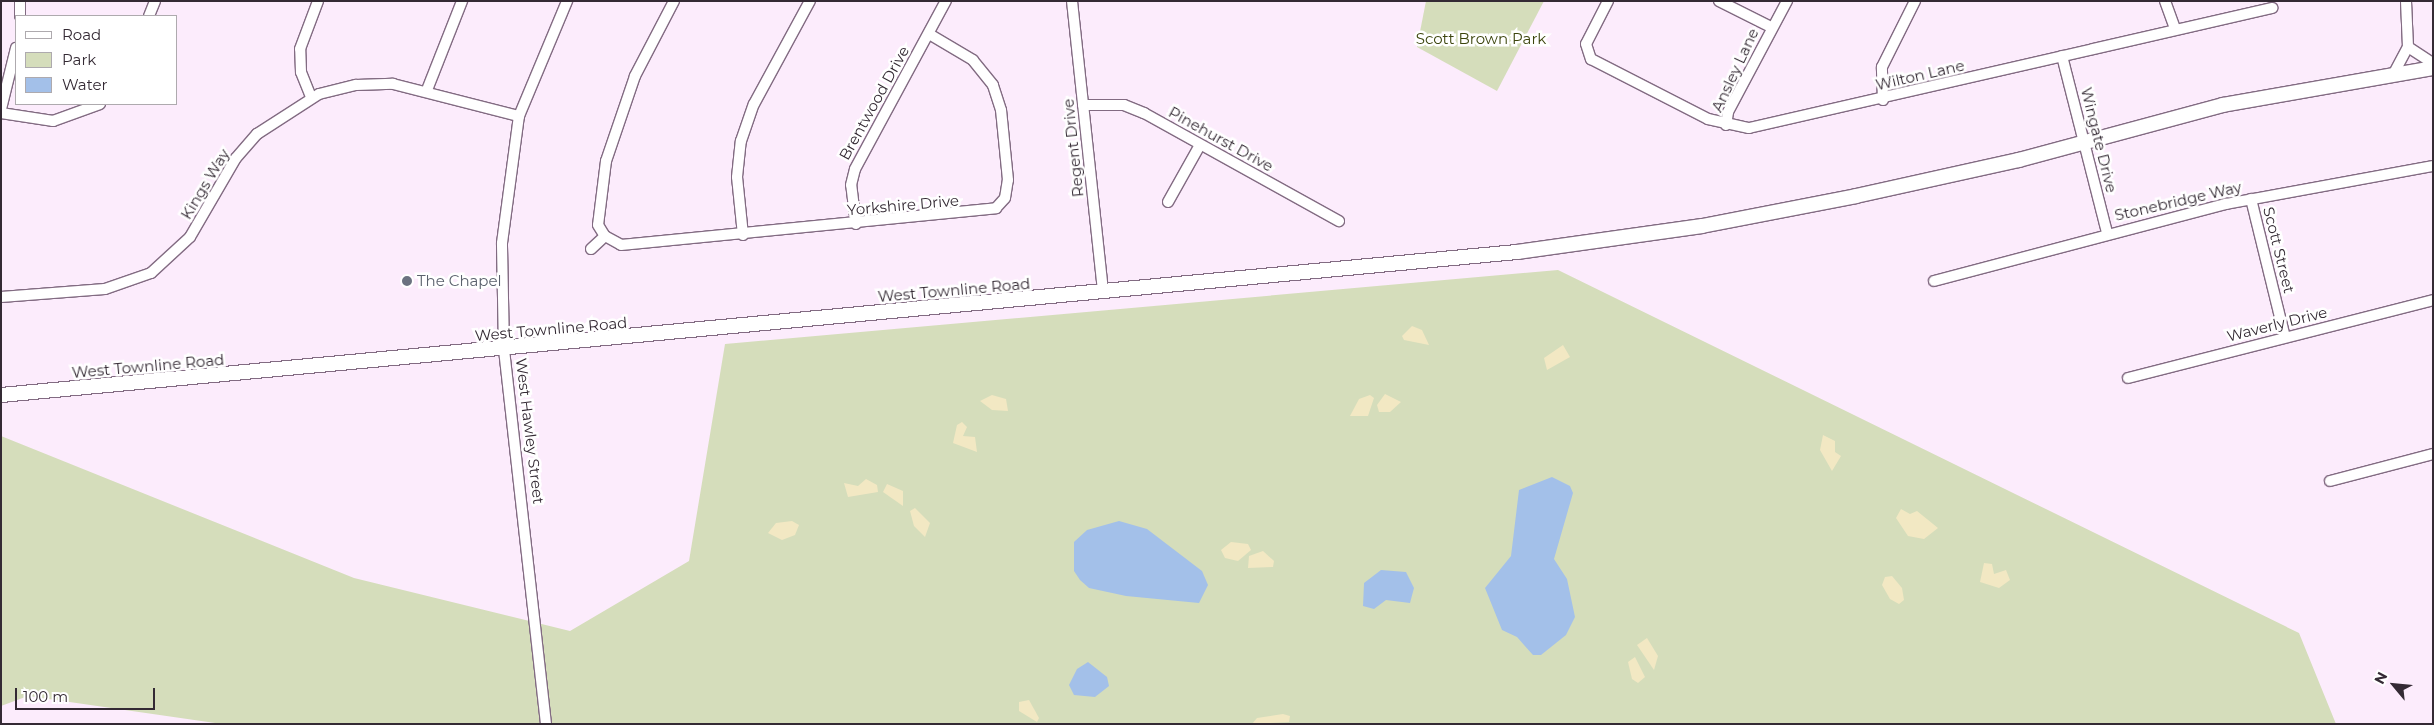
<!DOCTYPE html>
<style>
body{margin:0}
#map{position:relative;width:2434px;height:725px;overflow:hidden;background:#fcecfc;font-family:Montserrat,sans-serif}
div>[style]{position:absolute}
.green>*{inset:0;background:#d5ddbb}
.sand>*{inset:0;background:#f2e8c3}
.water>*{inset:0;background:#a3c0e9}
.roads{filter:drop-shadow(1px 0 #826b82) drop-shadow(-1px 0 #826b82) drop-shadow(0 1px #826b82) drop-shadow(0 -1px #826b82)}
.minor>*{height:10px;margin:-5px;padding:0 5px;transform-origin:5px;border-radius:5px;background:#fff}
.major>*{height:14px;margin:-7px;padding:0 7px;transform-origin:7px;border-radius:7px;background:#fff}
.dots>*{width:14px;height:14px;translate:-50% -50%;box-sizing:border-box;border:2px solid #fff;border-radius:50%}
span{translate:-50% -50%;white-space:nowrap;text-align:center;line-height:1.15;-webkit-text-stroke:5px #fff;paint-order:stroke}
.park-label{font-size:15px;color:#3c450d}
.street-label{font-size:15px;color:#342a34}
.worship-label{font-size:15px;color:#5b616d}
.left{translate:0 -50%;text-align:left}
.frame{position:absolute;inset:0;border:2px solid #342a34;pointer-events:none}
.legend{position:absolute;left:15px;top:15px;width:162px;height:90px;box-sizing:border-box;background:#fff;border:1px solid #aeaaae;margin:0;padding:6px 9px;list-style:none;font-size:15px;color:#342a34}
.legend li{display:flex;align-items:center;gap:10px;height:25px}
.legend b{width:25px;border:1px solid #aeaaae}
.north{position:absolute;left:2369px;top:660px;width:50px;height:50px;-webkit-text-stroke:4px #fff;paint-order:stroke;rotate:298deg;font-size:14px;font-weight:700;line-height:20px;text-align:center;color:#342a34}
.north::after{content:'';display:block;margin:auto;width:18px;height:22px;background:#342a34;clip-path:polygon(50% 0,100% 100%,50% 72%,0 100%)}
.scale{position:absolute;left:15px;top:688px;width:140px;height:22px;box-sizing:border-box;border:2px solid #342a34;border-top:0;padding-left:6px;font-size:15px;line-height:18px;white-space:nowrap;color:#342a34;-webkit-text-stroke:4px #fff;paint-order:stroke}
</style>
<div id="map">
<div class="green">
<div style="clip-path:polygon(1426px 1px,1544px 1px,1497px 91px,1417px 47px)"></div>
<div style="clip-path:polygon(1558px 270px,2299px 633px,2336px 724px,222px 724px,28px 696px,1px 706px,1px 436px,354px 578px,570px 631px,689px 561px,725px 344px)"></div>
</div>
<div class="sand">
<div style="clip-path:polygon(1412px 326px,1422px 330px,1429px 345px,1404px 340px,1402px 336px)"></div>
<div style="clip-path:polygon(1563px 345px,1570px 357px,1547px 370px,1544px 358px)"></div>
<div style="clip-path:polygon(1385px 394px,1401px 402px,1390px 412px,1379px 412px,1377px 405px)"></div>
<div style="clip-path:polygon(992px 395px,1006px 399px,1008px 411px,992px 410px,980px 401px)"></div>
<div style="clip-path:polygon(1370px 395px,1374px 398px,1368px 416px,1350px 416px,1359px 399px)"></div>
<div style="clip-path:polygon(962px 422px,967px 427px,963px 436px,975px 437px,977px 452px,953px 443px,957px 425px)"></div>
<div style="clip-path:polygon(1823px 435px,1835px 441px,1835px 452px,1841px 456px,1832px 471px,1820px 450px)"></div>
<div style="clip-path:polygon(866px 479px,877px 485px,878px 492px,848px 497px,844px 483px,858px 486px)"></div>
<div style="clip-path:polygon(887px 484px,903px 491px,903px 506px,883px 492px)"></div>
<div style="clip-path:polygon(915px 508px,930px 523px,925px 537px,914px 526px,910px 511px)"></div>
<div style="clip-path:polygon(1901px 509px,1910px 514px,1917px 511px,1938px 528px,1924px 539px,1908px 536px,1896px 518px)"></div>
<div style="clip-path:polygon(792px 521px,799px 525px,795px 535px,782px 540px,768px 533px,776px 523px)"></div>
<div style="clip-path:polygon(1231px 542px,1248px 544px,1251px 550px,1238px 561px,1225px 558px,1221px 550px)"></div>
<div style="clip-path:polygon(1263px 551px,1274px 561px,1273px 567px,1248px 568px,1249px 556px)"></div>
<div style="clip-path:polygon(1984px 563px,1992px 564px,1994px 574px,2006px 570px,2010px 580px,1999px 588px,1980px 582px)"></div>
<div style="clip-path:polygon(1892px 576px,1902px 588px,1904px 600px,1899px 604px,1890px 599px,1882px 585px,1885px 577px)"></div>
<div style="clip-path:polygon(1647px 638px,1658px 656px,1654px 670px,1637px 645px)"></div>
<div style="clip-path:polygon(1635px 657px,1645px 677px,1638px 683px,1632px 679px,1628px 662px)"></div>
<div style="clip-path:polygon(1029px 700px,1039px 718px,1037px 722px,1019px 711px,1019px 702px)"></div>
<div style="clip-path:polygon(1283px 714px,1290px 716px,1289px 722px,1252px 724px,1257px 718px)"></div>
</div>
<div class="water">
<div style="clip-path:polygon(1552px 477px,1570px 486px,1573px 493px,1554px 559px,1567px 579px,1575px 617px,1566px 635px,1541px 655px,1533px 655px,1517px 637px,1502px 630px,1485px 588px,1511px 556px,1519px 490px)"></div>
<div style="clip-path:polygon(1119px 521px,1147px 529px,1202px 571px,1208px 585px,1199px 603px,1126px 596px,1089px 588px,1080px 580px,1074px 571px,1074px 542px,1087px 530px)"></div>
<div style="clip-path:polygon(1381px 570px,1406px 572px,1414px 588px,1410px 603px,1386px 600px,1374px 609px,1363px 606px,1364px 583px)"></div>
<div style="clip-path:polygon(1088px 662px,1107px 677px,1109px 686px,1095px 697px,1074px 695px,1069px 685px,1077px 669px)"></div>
</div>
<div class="roads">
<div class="minor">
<div style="left:674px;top:1px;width:85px;rotate:117.5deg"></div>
<div style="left:635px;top:76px;width:90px;rotate:108.8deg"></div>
<div style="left:606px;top:161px;width:64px;rotate:97.1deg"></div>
<div style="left:598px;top:225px;width:13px;rotate:58deg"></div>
<div style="left:605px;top:236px;width:18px;rotate:29deg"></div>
<div style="left:621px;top:245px;width:377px;rotate:-5.6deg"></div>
<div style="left:996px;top:208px;width:13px;rotate:-48deg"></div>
<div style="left:1005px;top:198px;width:18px;rotate:-81deg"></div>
<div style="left:1008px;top:180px;width:70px;rotate:-95.7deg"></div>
<div style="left:1001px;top:110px;width:26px;rotate:-108deg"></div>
<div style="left:993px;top:85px;width:32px;rotate:-129deg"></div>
<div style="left:973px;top:60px;width:51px;rotate:-149.4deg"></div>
<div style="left:1072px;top:1px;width:293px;rotate:83.9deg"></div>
<div style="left:1608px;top:1px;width:48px;rotate:117.1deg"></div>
<div style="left:1586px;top:44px;width:16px;rotate:72deg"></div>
<div style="left:1591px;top:59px;width:131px;rotate:27.1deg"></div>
<div style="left:1708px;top:119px;width:42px;rotate:12.4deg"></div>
<div style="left:1749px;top:128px;width:537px;rotate:-12.92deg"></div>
<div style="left:1719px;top:1px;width:58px;rotate:26.6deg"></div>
<div style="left:2165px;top:1px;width:29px;rotate:70deg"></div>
<div style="left:20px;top:16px;width:15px;rotate:-90deg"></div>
<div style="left:149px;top:16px;width:16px;rotate:-68deg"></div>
<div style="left:2408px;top:47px;width:30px;rotate:33deg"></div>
<div style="left:2062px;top:56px;width:182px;rotate:75.7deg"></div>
<div style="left:2394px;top:73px;width:30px;rotate:-62deg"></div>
<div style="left:2408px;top:47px;width:46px;rotate:-92.5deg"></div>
<div style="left:427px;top:90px;width:96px;rotate:-68.5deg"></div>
<div style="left:311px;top:97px;width:27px;rotate:-112deg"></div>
<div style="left:301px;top:72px;width:23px;rotate:-92deg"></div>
<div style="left:300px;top:49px;width:51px;rotate:-69.4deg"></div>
<div style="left:1883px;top:100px;width:33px;rotate:-92deg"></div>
<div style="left:1882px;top:67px;width:74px;rotate:-63.4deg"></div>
<div style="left:1083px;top:105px;width:41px"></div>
<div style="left:1124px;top:105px;width:22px;rotate:22deg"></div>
<div style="left:1144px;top:113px;width:223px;rotate:29deg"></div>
<div style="left:1px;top:109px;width:63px;rotate:-76.2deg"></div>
<div style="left:1px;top:113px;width:53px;rotate:8.7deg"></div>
<div style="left:53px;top:121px;width:50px;rotate:-19.9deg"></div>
<div style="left:1726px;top:125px;width:13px;rotate:-81deg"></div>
<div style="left:1728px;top:112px;width:126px;rotate:-62deg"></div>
<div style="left:2251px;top:199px;width:142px;rotate:76.2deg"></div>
<div style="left:1168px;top:202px;width:65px;rotate:-60.7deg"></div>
<div style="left:856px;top:224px;width:39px;rotate:-97deg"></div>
<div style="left:851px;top:185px;width:16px;rotate:-76deg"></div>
<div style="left:855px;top:169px;width:191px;rotate:-61.6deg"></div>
<div style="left:743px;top:235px;width:58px;rotate:-95.9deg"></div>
<div style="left:737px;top:177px;width:36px;rotate:-84deg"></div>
<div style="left:741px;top:141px;width:39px;rotate:-71deg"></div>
<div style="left:754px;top:104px;width:117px;rotate:-61.5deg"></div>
<div style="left:591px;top:249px;width:19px;rotate:-43deg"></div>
<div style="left:1934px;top:281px;width:302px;rotate:-14.8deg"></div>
<div style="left:2226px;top:204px;width:210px;rotate:-10.4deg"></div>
<div style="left:1px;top:297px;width:104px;rotate:-4.4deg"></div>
<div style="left:105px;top:289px;width:49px;rotate:-19.2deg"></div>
<div style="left:151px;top:273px;width:53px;rotate:-42.7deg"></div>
<div style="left:190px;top:237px;width:91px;rotate:-59.8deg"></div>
<div style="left:236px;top:158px;width:32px;rotate:-49deg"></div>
<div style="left:257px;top:134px;width:74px;rotate:-32.8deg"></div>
<div style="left:319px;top:94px;width:38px;rotate:-14deg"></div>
<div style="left:356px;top:85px;width:37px;rotate:-2deg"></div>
<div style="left:393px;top:84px;width:130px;rotate:14.3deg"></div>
<div style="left:2128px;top:378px;width:315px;rotate:-14.3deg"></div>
<div style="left:2330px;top:481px;width:106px;rotate:-14.7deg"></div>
<div style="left:546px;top:724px;width:376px;rotate:-96.4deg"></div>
<div style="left:504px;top:350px;width:107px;rotate:-91.1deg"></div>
<div style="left:502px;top:243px;width:128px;rotate:-82.4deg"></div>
<div style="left:519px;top:116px;width:125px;rotate:-67.3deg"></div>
</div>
<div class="major">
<div style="left:1px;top:395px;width:1523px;rotate:-5.39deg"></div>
<div style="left:1517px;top:252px;width:187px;rotate:-8deg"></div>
<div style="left:1702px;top:226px;width:157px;rotate:-11deg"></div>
<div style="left:1856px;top:196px;width:167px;rotate:-12.5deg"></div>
<div style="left:2019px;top:160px;width:211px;rotate:-15.1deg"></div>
<div style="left:2223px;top:105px;width:213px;rotate:-10deg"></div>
</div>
</div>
<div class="dots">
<div style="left:407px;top:281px;background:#6b7280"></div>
</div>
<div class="park-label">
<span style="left:1481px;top:39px">Scott Brown Park</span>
</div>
<div class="street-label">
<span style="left:1735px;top:70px;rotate:-65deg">Ansley Lane</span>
<span style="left:1920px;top:75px;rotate:-13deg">Wilton Lane</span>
<span style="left:874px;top:103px;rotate:-61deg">Brentwood Drive</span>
<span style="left:1221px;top:139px;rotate:29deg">Pinehurst Drive</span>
<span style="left:2099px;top:140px;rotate:76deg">Wingate Drive</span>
<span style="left:1073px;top:148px;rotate:-96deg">Regent Drive</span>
<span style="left:205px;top:184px;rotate:-59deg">Kings Way</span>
<span style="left:2178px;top:201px;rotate:-13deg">Stonebridge Way</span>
<span style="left:903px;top:205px;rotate:-5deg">Yorkshire Drive</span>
<span style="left:2279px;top:250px;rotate:76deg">Scott Street</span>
<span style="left:954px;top:290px;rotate:-5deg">West Townline Road</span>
<span style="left:2277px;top:324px;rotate:-14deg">Waverly Drive</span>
<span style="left:551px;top:329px;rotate:-5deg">West Townline Road</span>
<span style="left:148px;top:366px;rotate:-5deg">West Townline Road</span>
<span style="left:530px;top:431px;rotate:83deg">West Hawley Street</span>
</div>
<div class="worship-label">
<span class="left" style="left:417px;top:281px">The Chapel</span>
</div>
<div class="frame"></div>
<ul class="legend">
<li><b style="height:6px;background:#fff"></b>Road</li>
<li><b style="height:14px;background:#d5ddbb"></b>Park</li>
<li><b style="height:14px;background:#a3c0e9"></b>Water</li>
</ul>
<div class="north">N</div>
<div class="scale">100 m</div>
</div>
